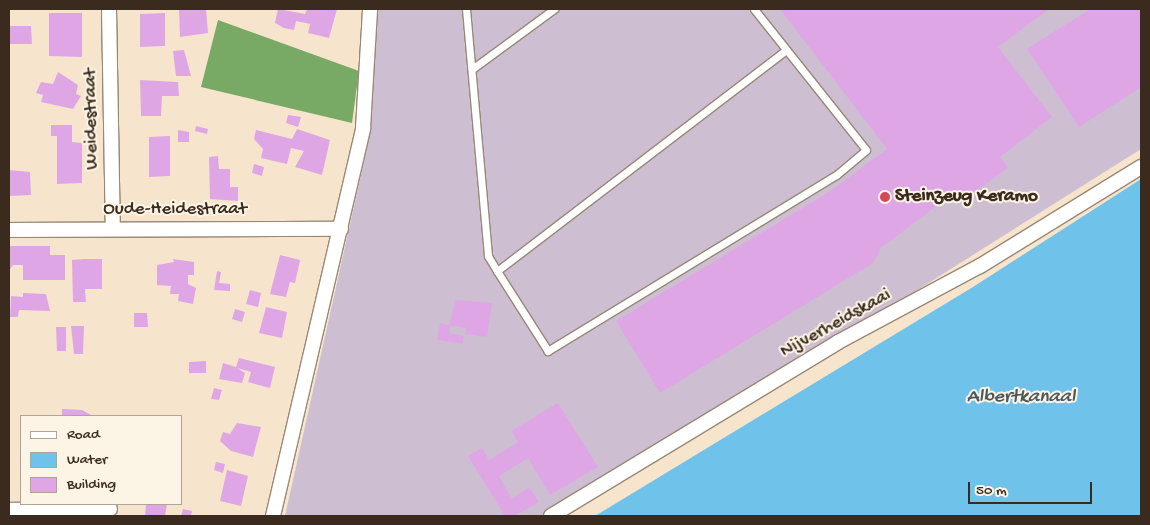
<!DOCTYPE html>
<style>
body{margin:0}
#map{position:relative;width:1150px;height:525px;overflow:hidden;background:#f6e5cc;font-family:"Gochi Hand",sans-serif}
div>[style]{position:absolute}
.industrial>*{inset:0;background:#cdbed2}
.forest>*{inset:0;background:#78aa66}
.water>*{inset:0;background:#6fc3eb}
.building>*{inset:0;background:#dfa6e6}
.roads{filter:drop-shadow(1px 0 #988875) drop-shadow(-1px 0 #988875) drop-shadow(0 1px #988875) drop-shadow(0 -1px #988875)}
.service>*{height:7px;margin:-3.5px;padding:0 3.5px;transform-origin:3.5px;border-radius:3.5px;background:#fff}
.minor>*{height:14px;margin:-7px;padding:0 7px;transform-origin:7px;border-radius:7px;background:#fff}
.dots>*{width:14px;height:14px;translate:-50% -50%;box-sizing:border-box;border:2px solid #fcf5e5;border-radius:50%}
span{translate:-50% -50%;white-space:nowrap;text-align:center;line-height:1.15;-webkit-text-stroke:4px #fcf5e5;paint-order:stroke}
.street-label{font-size:19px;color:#3b2a1e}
.poi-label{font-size:19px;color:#3b2a1e;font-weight:700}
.left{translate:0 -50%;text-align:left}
.water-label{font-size:20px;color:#4b585c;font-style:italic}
.frame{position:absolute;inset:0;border:10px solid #3b2a1e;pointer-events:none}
.legend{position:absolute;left:20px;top:415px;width:162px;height:90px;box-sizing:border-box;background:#fcf5e5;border:1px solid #afa495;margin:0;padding:6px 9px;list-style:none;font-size:15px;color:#3b2a1e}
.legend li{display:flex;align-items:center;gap:10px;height:25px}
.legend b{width:25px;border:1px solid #afa495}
.scale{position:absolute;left:968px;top:482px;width:124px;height:22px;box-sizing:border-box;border:2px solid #3b2a1e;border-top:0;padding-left:6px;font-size:15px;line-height:18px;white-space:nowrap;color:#3b2a1e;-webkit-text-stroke:4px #fcf5e5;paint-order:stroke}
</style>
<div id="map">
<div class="industrial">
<div style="clip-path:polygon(378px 9px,1141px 9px,1141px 149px,559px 516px,285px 516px,371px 130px)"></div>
</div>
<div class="forest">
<div style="clip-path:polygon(218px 20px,359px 71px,352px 123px,201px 87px)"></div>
</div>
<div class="water">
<div style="clip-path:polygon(1141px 179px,1141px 516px,595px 516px,973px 287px)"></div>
</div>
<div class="building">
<div style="clip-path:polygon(179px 9px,206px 9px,208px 33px,180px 37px)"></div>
<div style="clip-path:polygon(278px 9px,305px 14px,307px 9px,337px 9px,329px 38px,308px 33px,310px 24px,296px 21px,294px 30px,284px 28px,275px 23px)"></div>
<div style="clip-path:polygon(780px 9px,1049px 9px,998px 47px,1052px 117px,1000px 157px,1008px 167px,964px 201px,956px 191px,881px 248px,873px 263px,660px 393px,616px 321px,829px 192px,887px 149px)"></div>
<div style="clip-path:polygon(1090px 9px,1141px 9px,1141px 87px,1079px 127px,1027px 49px)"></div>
<div style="clip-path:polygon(49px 13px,82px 13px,82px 57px,49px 56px)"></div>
<div style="clip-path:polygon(165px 13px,165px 46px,140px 47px,140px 14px)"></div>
<div style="clip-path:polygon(9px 26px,31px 26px,32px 44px,9px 44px)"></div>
<div style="clip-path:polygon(184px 50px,191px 76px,176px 76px,173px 51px)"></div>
<div style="clip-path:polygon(58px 72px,78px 85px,76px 94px,81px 96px,73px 109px,41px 102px,43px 95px,36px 93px,41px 82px,53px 84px)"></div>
<div style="clip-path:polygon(140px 80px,178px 82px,179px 96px,162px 96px,161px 116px,141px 116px)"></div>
<div style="clip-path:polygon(288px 115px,301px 117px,298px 127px,286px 123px)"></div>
<div style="clip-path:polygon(51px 125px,72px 125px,72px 142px,82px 143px,82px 183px,57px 184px,57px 136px,51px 136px)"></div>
<div style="clip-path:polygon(196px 126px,208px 129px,207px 134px,195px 131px)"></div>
<div style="clip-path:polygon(297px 129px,330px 140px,322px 175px,295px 167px,304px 151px,291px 148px,287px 164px,261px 158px,263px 149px,254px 139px,256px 130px,292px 139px)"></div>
<div style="clip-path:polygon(178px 130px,189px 132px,189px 142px,178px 142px)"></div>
<div style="clip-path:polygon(170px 136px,170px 176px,149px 177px,149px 137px)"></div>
<div style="clip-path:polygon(218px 156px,219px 169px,230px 169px,230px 187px,238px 187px,238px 201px,210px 199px,209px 157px)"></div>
<div style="clip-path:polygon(254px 164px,264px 167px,262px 176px,252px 173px)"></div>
<div style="clip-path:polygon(9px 170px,30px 172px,31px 195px,9px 196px)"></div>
<div style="clip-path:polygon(9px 246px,50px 246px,50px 255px,65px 255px,65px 280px,23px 280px,23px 265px,13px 265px,9px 271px)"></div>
<div style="clip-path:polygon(280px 255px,300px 260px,295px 283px,290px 282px,286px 297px,270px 294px)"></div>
<div style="clip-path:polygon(84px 259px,102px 259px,102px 289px,85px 289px,86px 302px,73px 302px,72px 260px)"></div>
<div style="clip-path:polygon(173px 259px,194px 262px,194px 275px,188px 275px,188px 284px,196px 288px,193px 304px,178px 301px,179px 294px,170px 294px,171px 286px,157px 285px,157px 265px,174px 262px)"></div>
<div style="clip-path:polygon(217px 271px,221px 272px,219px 283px,230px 284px,230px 291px,214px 290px)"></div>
<div style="clip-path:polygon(250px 290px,261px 293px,258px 307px,246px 304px)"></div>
<div style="clip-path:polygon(23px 293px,46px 294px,50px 311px,19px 310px,18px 317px,10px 317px,11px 296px,23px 297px)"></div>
<div style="clip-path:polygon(456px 300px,492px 303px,487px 337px,465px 334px,466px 328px,450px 325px,449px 333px,464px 336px,463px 344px,437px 340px,440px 323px,449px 325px)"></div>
<div style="clip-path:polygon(266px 307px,287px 312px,282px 338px,259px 333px)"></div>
<div style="clip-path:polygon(235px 309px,245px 312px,242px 322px,232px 319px)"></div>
<div style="clip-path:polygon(134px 313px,147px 313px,148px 327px,134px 327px)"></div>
<div style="clip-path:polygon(71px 326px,84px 326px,83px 354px,74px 354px)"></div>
<div style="clip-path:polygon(56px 327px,66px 327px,66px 351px,57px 351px)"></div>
<div style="clip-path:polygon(239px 358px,275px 367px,270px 388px,248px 382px,251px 372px,237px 368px,245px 373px,242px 383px,219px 379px,223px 363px,236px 367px)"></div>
<div style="clip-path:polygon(206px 361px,206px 373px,189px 373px,189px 362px)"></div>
<div style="clip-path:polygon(214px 388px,222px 390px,219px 400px,211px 399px)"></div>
<div style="clip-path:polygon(558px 403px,598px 467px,550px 495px,528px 458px,499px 476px,512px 499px,529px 487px,539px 502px,514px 516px,505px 516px,468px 456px,482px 448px,489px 460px,518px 442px,511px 431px)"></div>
<div style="clip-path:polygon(62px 409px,82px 410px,93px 416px,62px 416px)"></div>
<div style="clip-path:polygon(237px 423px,261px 427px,253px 457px,231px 451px,220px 441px,223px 432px,230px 434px)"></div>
<div style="clip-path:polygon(216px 462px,225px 464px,223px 473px,214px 470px)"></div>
<div style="clip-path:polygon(227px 470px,248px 476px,241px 506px,220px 501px)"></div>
<div style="clip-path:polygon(167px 504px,165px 516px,145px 516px,146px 504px)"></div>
<div style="clip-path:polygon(183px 509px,192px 511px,191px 516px,181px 516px)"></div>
</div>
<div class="roads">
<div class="service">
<div style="left:466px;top:9px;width:248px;rotate:84.9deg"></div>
<div style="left:488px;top:256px;width:17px;rotate:59deg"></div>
<div style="left:754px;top:9px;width:180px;rotate:51.5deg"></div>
<div style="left:866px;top:150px;width:39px;rotate:140deg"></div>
<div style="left:836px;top:175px;width:338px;rotate:148.6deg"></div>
<div style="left:548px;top:351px;width:95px;rotate:-122.5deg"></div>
<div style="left:497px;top:271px;width:362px;rotate:-37.4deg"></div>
<div style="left:472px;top:69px;width:102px;rotate:-36.2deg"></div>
</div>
<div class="minor">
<div style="left:109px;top:9px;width:219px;rotate:89deg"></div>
<div style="left:9px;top:230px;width:332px;rotate:-0.2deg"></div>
<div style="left:9px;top:510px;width:101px;rotate:-0.6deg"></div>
<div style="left:273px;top:516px;width:398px;rotate:-76.9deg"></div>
<div style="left:363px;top:128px;width:119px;rotate:-86.6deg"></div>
<div style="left:551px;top:516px;width:336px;rotate:-31.2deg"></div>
<div style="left:838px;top:342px;width:161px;rotate:-28.2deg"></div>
<div style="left:980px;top:266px;width:189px;rotate:-31.6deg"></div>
</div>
</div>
<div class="dots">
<div style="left:885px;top:197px;background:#d1495b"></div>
</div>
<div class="street-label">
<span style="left:92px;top:119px;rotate:-91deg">Weidestraat</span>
<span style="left:175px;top:210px">Oude-Heidestraat</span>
<span style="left:836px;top:324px;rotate:-29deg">Nijverheidskaai</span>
</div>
<div class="poi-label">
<span class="left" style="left:895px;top:197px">Steinzeug Keramo</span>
</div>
<div class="water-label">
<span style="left:1021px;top:397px">Albertkanaal</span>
</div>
<div class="frame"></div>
<ul class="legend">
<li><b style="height:6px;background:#fff"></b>Road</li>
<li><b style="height:14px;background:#6fc3eb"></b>Water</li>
<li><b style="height:14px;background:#dfa6e6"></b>Building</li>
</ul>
<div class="scale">50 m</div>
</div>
